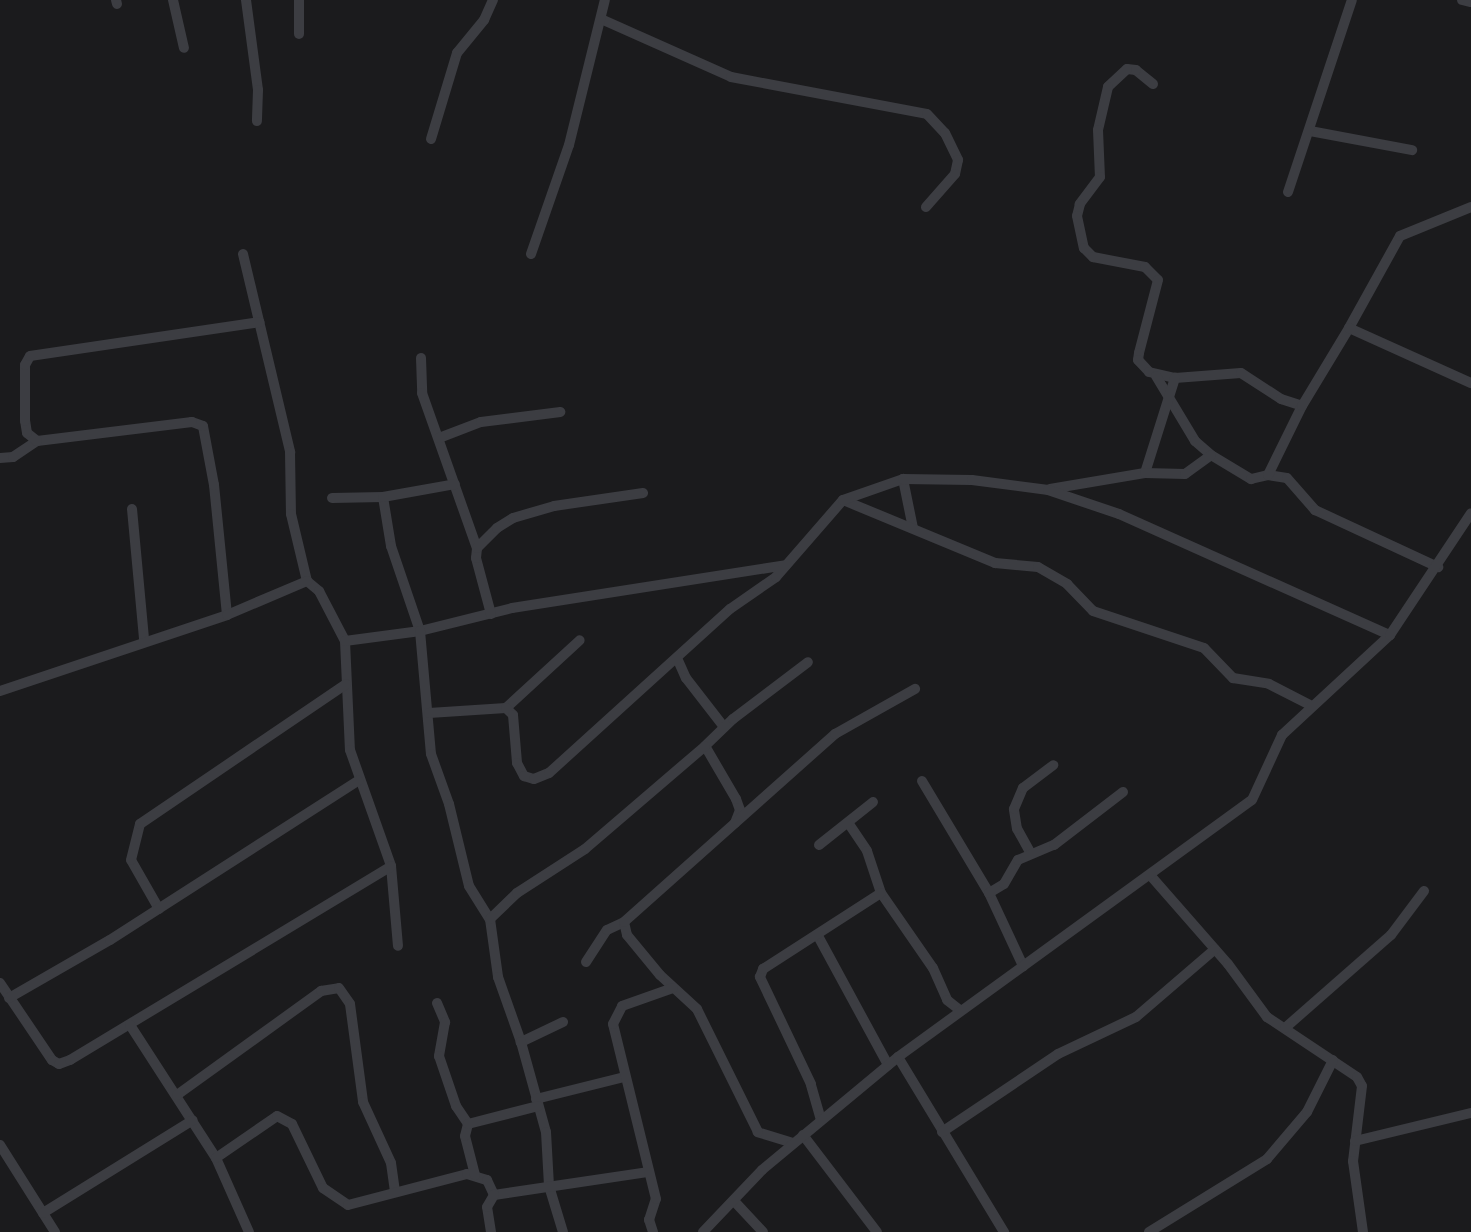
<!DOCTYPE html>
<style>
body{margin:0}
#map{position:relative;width:1471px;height:1232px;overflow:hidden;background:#1b1b1d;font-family:Ubuntu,sans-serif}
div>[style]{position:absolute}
.minor>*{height:10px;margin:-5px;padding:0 5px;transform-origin:5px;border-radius:5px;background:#3c3d42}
span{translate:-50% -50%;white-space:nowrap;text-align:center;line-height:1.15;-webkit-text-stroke:5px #161618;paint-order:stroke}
</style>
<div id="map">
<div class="minor">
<div style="left:116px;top:0;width:4px;rotate:76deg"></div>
<div style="left:173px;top:0;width:49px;rotate:77.1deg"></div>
<div style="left:246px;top:0;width:91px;rotate:82.4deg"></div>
<div style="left:258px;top:90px;width:31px;rotate:92deg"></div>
<div style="left:299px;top:0;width:34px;rotate:90deg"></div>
<div style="left:1462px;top:0;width:9px;rotate:13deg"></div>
<div style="left:601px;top:19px;width:142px;rotate:24deg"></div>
<div style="left:731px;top:77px;width:199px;rotate:10.7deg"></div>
<div style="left:927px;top:114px;width:26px;rotate:47deg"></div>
<div style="left:945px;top:133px;width:30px;rotate:64deg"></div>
<div style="left:958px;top:160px;width:14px;rotate:102deg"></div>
<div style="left:955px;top:174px;width:44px;rotate:131.3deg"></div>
<div style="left:1153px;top:84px;width:22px;rotate:-141deg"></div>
<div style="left:1136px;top:70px;width:9px;rotate:-174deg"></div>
<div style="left:1127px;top:69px;width:26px;rotate:137deg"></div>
<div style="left:1108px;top:87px;width:44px;rotate:103.1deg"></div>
<div style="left:1098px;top:130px;width:47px;rotate:87.6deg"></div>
<div style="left:1100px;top:177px;width:34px;rotate:127deg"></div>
<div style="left:1080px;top:204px;width:12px;rotate:104deg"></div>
<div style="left:1077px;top:216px;width:33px;rotate:78deg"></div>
<div style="left:1084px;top:248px;width:13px;rotate:45deg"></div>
<div style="left:1093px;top:257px;width:53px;rotate:10.9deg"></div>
<div style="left:1145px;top:267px;width:18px;rotate:45deg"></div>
<div style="left:1158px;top:280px;width:75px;rotate:104.6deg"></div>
<div style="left:1139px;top:353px;width:7px;rotate:98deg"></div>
<div style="left:1138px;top:360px;width:16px;rotate:47deg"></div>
<div style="left:1149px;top:372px;width:27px;rotate:13deg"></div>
<div style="left:1175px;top:378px;width:66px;rotate:-4.3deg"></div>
<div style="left:1241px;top:373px;width:48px;rotate:33deg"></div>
<div style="left:1281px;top:399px;width:22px;rotate:18deg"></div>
<div style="left:1310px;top:131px;width:104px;rotate:10.6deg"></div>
<div style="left:431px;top:139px;width:90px;rotate:-73.2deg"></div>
<div style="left:457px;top:53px;width:43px;rotate:-50.7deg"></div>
<div style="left:484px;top:20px;width:22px;rotate:-66deg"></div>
<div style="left:1288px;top:192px;width:202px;rotate:-71.6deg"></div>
<div style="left:243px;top:254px;width:204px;rotate:76.6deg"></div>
<div style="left:290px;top:452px;width:62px;rotate:89.1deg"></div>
<div style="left:291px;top:514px;width:69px;rotate:76.6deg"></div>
<div style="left:307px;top:581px;width:16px;rotate:40deg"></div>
<div style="left:319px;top:591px;width:56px;rotate:62.5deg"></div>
<div style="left:345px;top:641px;width:109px;rotate:87.4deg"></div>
<div style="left:350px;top:750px;width:123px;rotate:70.5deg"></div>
<div style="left:391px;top:866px;width:80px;rotate:85deg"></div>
<div style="left:531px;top:254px;width:115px;rotate:-70.8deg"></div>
<div style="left:569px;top:145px;width:149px;rotate:-76.1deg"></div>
<div style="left:1349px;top:328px;width:105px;rotate:-61deg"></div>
<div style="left:1400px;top:236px;width:77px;rotate:-22.2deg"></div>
<div style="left:421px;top:358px;width:35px;rotate:88deg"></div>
<div style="left:422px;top:393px;width:164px;rotate:70.5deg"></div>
<div style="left:1156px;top:376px;width:76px;rotate:59deg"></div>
<div style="left:1195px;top:441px;width:21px;rotate:41deg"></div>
<div style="left:1211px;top:455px;width:47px;rotate:31deg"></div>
<div style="left:1251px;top:479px;width:17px;rotate:-13deg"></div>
<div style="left:1268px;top:475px;width:19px;rotate:9deg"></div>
<div style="left:1287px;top:478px;width:43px;rotate:48.8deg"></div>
<div style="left:1315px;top:510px;width:136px;rotate:24.9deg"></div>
<div style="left:439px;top:438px;width:45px;rotate:-20.9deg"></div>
<div style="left:481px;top:422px;width:80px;rotate:-7.2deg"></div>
<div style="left:0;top:458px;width:13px;rotate:-4deg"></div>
<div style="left:13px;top:457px;width:29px;rotate:-34deg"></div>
<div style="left:1145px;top:473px;width:100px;rotate:-72.5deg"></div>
<div style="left:1268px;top:475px;width:77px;rotate:-63.8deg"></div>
<div style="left:1302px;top:406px;width:91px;rotate:-58.9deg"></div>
<div style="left:1349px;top:328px;width:134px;rotate:24.3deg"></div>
<div style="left:903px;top:479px;width:50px;rotate:78.5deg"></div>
<div style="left:1050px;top:489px;width:96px;rotate:-9.6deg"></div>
<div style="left:1145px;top:473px;width:40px;rotate:1.4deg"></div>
<div style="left:1185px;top:474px;width:32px;rotate:-36deg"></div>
<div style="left:383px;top:497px;width:50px;rotate:80.7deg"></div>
<div style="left:391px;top:546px;width:90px;rotate:71.2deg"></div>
<div style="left:420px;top:631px;width:95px;rotate:-14deg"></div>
<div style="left:512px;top:608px;width:277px;rotate:-8.9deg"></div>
<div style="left:332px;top:498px;width:51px;rotate:-1.1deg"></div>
<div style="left:383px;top:497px;width:73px;rotate:-10.2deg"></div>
<div style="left:843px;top:500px;width:165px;rotate:22.5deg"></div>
<div style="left:995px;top:563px;width:43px;rotate:5.3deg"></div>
<div style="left:1038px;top:567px;width:34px;rotate:30deg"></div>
<div style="left:1067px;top:584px;width:37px;rotate:46deg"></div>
<div style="left:1093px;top:611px;width:117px;rotate:18.4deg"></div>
<div style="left:1204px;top:648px;width:42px;rotate:46deg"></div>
<div style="left:1233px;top:678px;width:36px;rotate:9deg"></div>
<div style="left:1269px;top:684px;width:48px;rotate:27.1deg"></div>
<div style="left:132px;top:509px;width:131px;rotate:84.7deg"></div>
<div style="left:491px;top:614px;width:58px;rotate:-105deg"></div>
<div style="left:476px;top:558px;width:10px;rotate:-84deg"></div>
<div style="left:477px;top:548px;width:28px;rotate:-45deg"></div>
<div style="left:497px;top:528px;width:19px;rotate:-32deg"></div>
<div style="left:513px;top:518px;width:43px;rotate:-16.3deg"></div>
<div style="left:554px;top:506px;width:90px;rotate:-8.3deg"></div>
<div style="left:227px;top:615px;width:131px;rotate:-95.7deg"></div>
<div style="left:214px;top:485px;width:60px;rotate:-100.6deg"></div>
<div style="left:203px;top:426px;width:12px;rotate:-160deg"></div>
<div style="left:192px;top:422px;width:156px;rotate:173deg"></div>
<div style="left:37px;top:441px;width:13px;rotate:-141deg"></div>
<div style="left:27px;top:433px;width:12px;rotate:-99deg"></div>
<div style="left:25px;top:421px;width:56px;rotate:-90deg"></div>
<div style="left:25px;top:365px;width:10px;rotate:-61deg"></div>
<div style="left:30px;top:356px;width:232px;rotate:-8.4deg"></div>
<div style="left:345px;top:641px;width:76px;rotate:-7.6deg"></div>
<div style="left:420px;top:631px;width:123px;rotate:84.9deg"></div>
<div style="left:431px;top:754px;width:53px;rotate:70.2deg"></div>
<div style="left:449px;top:804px;width:84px;rotate:76.3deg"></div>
<div style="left:469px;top:886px;width:39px;rotate:58deg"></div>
<div style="left:490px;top:919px;width:59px;rotate:82.1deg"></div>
<div style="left:498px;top:977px;width:69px;rotate:70.5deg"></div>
<div style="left:677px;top:658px;width:22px;rotate:66deg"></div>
<div style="left:686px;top:678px;width:62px;rotate:52.2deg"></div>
<div style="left:0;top:691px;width:239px;rotate:-18.5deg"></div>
<div style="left:227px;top:615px;width:87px;rotate:-23deg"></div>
<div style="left:506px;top:708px;width:100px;rotate:-42.6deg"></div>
<div style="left:429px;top:713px;width:77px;rotate:-3.7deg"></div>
<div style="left:506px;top:708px;width:10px;rotate:45deg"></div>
<div style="left:513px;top:715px;width:48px;rotate:85.2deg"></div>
<div style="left:517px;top:763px;width:15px;rotate:62deg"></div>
<div style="left:524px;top:776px;width:10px;rotate:17deg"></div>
<div style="left:534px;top:779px;width:16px;rotate:-22deg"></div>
<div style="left:549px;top:773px;width:244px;rotate:-42.2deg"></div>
<div style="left:730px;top:609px;width:56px;rotate:-34.8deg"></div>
<div style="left:776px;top:577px;width:102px;rotate:-49deg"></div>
<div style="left:843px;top:500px;width:64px;rotate:-19.3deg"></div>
<div style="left:903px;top:479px;width:69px;rotate:0.8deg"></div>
<div style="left:972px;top:480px;width:77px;rotate:7.5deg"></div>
<div style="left:1048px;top:490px;width:75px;rotate:18.7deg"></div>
<div style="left:1119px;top:514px;width:297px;rotate:24.1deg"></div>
<div style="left:922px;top:781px;width:131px;rotate:59.1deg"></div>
<div style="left:989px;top:893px;width:81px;rotate:65deg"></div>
<div style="left:735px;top:823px;width:14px;rotate:-69deg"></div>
<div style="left:740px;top:810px;width:12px;rotate:-110deg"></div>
<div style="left:736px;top:799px;width:61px;rotate:-120.3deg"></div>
<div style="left:705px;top:746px;width:39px;rotate:-44deg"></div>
<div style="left:733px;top:719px;width:94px;rotate:-37.2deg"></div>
<div style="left:849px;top:824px;width:32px;rotate:56deg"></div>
<div style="left:867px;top:851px;width:44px;rotate:71.6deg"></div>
<div style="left:881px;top:893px;width:91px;rotate:55.3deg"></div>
<div style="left:933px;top:968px;width:35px;rotate:66deg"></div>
<div style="left:947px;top:1000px;width:16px;rotate:38deg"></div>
<div style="left:819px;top:845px;width:69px;rotate:-38.5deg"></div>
<div style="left:1030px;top:852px;width:26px;rotate:-119deg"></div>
<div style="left:1017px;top:829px;width:20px;rotate:-99deg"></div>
<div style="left:1014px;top:809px;width:23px;rotate:-67deg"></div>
<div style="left:1023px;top:788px;width:38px;rotate:-37deg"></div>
<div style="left:1150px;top:875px;width:118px;rotate:48.8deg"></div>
<div style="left:1228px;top:964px;width:66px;rotate:53.7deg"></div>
<div style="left:1267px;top:1017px;width:108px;rotate:33.7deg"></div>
<div style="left:1357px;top:1077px;width:10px;rotate:61deg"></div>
<div style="left:1362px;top:1086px;width:76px;rotate:96.8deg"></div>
<div style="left:1353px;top:1161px;width:72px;rotate:82deg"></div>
<div style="left:989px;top:893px;width:17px;rotate:-31deg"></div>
<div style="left:1004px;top:884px;width:28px;rotate:-60deg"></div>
<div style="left:1018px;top:860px;width:39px;rotate:-23deg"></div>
<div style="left:1054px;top:845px;width:87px;rotate:-37.5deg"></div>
<div style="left:159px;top:909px;width:56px;rotate:-119.7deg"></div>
<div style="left:131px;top:860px;width:37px;rotate:-76deg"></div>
<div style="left:140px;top:824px;width:249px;rotate:-34.2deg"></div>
<div style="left:490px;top:919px;width:37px;rotate:-44deg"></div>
<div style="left:517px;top:893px;width:81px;rotate:-32.9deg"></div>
<div style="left:585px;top:849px;width:158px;rotate:-40.6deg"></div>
<div style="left:818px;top:936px;width:147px;rotate:61.5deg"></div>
<div style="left:586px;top:962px;width:38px;rotate:-57deg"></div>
<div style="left:607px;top:930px;width:19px;rotate:-25deg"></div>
<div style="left:0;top:983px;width:93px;rotate:56deg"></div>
<div style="left:52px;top:1060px;width:8px;rotate:30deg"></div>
<div style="left:59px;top:1064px;width:12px;rotate:-20deg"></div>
<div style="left:70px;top:1060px;width:375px;rotate:-31.1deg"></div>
<div style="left:9px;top:998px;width:116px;rotate:-29.9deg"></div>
<div style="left:110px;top:940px;width:295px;rotate:-32.7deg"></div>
<div style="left:437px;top:1003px;width:21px;rotate:67deg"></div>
<div style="left:445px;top:1022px;width:35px;rotate:100deg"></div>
<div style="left:439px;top:1056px;width:53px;rotate:71.2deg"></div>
<div style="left:456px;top:1106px;width:22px;rotate:56deg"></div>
<div style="left:563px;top:1022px;width:47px;rotate:154.5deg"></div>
<div style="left:521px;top:1042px;width:93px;rotate:74.5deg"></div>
<div style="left:546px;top:1132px;width:54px;rotate:86.8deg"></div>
<div style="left:549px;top:1186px;width:48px;rotate:73.1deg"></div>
<div style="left:130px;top:1025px;width:158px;rotate:57.1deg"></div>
<div style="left:216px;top:1158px;width:81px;rotate:66deg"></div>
<div style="left:1285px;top:1028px;width:141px;rotate:-41.3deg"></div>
<div style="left:1391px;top:935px;width:55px;rotate:-53.1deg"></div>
<div style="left:898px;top:1057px;width:205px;rotate:58.8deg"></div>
<div style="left:177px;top:1095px;width:178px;rotate:-35.8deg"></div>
<div style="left:321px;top:991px;width:18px;rotate:-9deg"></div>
<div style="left:339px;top:988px;width:19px;rotate:55deg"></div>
<div style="left:350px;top:1004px;width:99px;rotate:82.4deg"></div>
<div style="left:363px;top:1102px;width:67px;rotate:65.3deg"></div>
<div style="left:391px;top:1163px;width:27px;rotate:82deg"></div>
<div style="left:536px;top:1099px;width:91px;rotate:-14deg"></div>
<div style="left:821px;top:1120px;width:37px;rotate:-106deg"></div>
<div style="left:811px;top:1084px;width:119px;rotate:-115.5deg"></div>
<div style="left:760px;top:977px;width:9px;rotate:-69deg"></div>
<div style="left:763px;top:969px;width:140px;rotate:-32.8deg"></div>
<div style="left:942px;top:1132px;width:140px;rotate:-33.9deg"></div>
<div style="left:1058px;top:1054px;width:86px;rotate:-25.4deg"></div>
<div style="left:1136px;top:1017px;width:104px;rotate:-40.7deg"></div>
<div style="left:803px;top:1135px;width:122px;rotate:52.7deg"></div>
<div style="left:1355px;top:1141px;width:119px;rotate:-13.6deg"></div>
<div style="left:793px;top:1143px;width:37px;rotate:-163deg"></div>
<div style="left:758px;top:1132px;width:137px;rotate:-116.4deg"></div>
<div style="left:697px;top:1009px;width:50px;rotate:-137.4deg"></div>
<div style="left:660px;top:975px;width:52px;rotate:-129.5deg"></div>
<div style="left:627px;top:935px;width:13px;rotate:-103deg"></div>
<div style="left:624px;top:922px;width:283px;rotate:-41.7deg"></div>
<div style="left:835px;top:734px;width:92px;rotate:-29.4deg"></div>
<div style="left:0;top:1145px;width:103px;rotate:57.7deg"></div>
<div style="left:216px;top:1158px;width:74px;rotate:-34.5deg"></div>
<div style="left:277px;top:1116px;width:17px;rotate:28deg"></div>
<div style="left:292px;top:1124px;width:71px;rotate:64.2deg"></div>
<div style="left:323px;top:1188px;width:30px;rotate:34deg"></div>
<div style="left:348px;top:1205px;width:123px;rotate:-14.6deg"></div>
<div style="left:467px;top:1174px;width:21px;rotate:17deg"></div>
<div style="left:487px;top:1180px;width:17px;rotate:65deg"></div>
<div style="left:494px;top:1195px;width:155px;rotate:-8.5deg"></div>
<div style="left:475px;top:1175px;width:40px;rotate:-104.4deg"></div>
<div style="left:465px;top:1136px;width:12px;rotate:-76deg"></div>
<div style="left:468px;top:1124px;width:72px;rotate:-14.4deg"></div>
<div style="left:735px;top:1202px;width:41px;rotate:47deg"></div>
<div style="left:43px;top:1213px;width:176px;rotate:-31.8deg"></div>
<div style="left:491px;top:1232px;width:25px;rotate:-99deg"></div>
<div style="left:487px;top:1207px;width:14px;rotate:-60deg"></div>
<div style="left:653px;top:1232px;width:13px;rotate:-108deg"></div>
<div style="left:649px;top:1220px;width:22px;rotate:-72deg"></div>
<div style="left:656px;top:1199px;width:180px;rotate:-103.8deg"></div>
<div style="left:613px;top:1024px;width:20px;rotate:-63deg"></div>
<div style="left:622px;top:1006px;width:54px;rotate:-19.4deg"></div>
<div style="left:703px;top:1232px;width:86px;rotate:-46.4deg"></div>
<div style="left:762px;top:1170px;width:177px;rotate:-39.7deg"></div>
<div style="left:898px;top:1057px;width:437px;rotate:-36deg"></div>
<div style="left:1252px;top:800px;width:72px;rotate:-65.2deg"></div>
<div style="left:1282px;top:735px;width:147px;rotate:-42.8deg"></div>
<div style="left:1390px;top:635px;width:146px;rotate:-56.4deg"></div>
<div style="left:1149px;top:1232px;width:139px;rotate:-31.7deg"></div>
<div style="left:1267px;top:1159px;width:62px;rotate:-49.6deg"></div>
<div style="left:1307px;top:1112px;width:58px;rotate:-63.4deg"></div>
</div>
</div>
